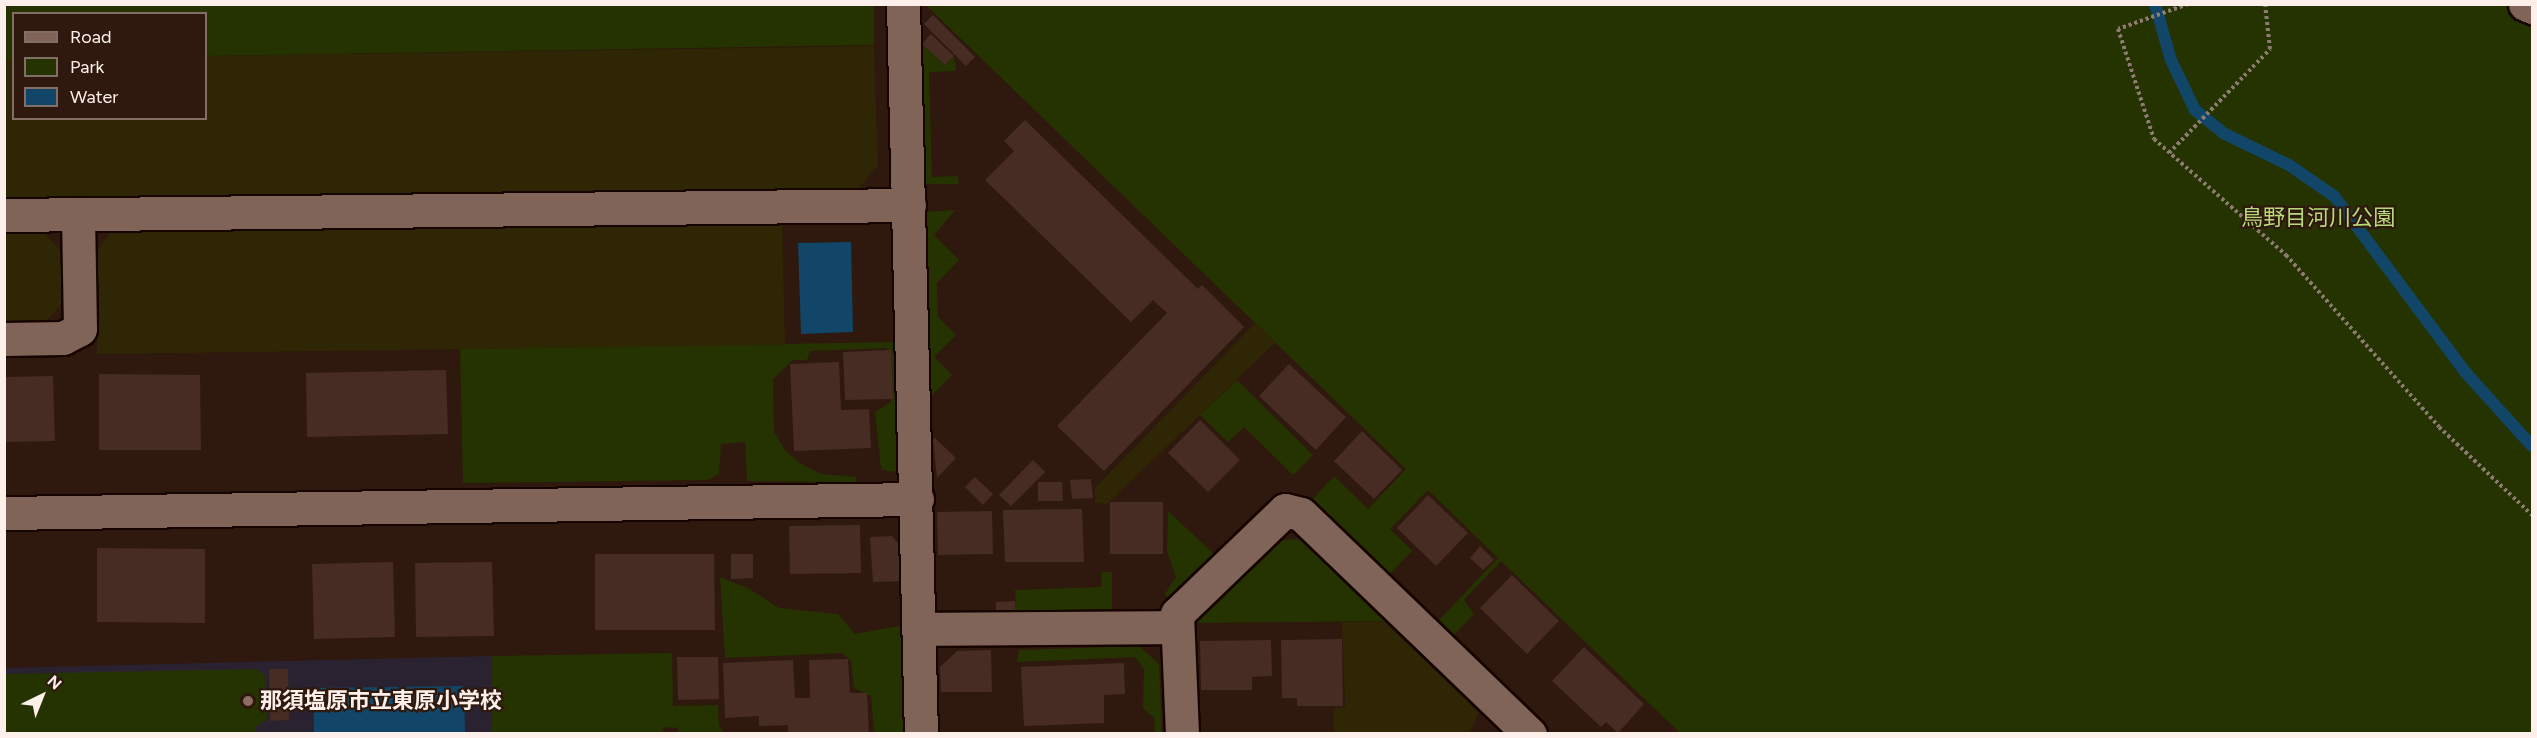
<!DOCTYPE html>
<meta charset="utf-8">
<style>
body{margin:0}
#map{position:relative;width:2537px;height:738px;overflow:hidden;background:#2f180d;font-family:Figtree,"Noto Sans JP",sans-serif}
div>[style]{position:absolute}
.education>*{inset:0;background:#2b2231}
.green>*{inset:0;background:#243300}
.sand>*{inset:0;background:#2e2604}
.water>*{inset:0;background:#114668}
.stream>*{height:12px;margin:-6px;padding:0 6px;transform-origin:6px;border-radius:6px;background:#114668}
.building>*{inset:0;background:#462c23}
.path>*{height:4px;margin-top:-2px;transform-origin:0;background:repeating-linear-gradient(90deg,#8d7a71 0 3px,transparent 0 6px)}
.roads{filter:drop-shadow(2px 0 #160400) drop-shadow(-2px 0 #160400) drop-shadow(0 2px #160400) drop-shadow(0 -2px #160400)}
.minor>*{height:33px;margin:-16.5px;padding:0 16.5px;transform-origin:16.5px;border-radius:16.5px;background:#806457}
.dots>*{width:16px;height:16px;translate:-50% -50%;box-sizing:border-box;border:3px solid #2f180d;border-radius:50%}
span{translate:-50% -50%;white-space:nowrap;text-align:center;line-height:1.15;-webkit-text-stroke:4.5px #2f180d;paint-order:stroke}
.park-label{font-size:22px;color:#b6d979}
.poi-label{font-size:22px;color:#fdf0ea;font-weight:700}
.left{translate:0 -50%;text-align:left}
.frame{position:absolute;inset:0;border:6px solid #fdf0ea;pointer-events:none}
.legend{position:absolute;left:12px;top:12px;width:195px;height:108px;box-sizing:border-box;background:#2f180d;border:2px solid #816e65;margin:0;padding:8px 10px;list-style:none;font-size:18px;color:#fdf0ea}
.legend li{display:flex;align-items:center;gap:12px;height:30px}
.legend b{width:30px;border:2px solid #816e65}
.north{position:absolute;left:12px;top:666px;width:60px;height:60px;-webkit-text-stroke:4px #2f180d;paint-order:stroke;rotate:43deg;font-size:16px;font-weight:700;line-height:24px;text-align:center;color:#fdf0ea}
.north::after{content:'';display:block;margin:auto;width:21px;height:27px;background:#fdf0ea;clip-path:polygon(50% 0,100% 100%,50% 72%,0 100%)}
</style>
<div id="map">
<div class="education">
<div style="clip-path:polygon(492px 656px,492px 733px,5px 733px,4px 668px)"></div>
</div>
<div class="green">
<div style="clip-path:polygon(874px 4px,874px 45px,206px 56px,206px 14px,14px 14px,13px 59px,5px 59px,4px 5px)"></div>
<div style="clip-path:polygon(926px 5px,2532px 5px,2532px 733px,1680px 733px,1501px 561px,1464px 600px,1474px 614px,1454px 635px,1439px 620px,1498px 558px,1428px 490px,1390px 529px,1412px 551px,1389px 575px,1310px 502px,1334px 476px,1368px 509px,1406px 469px)"></div>
<div style="clip-path:polygon(922px 44px,945px 65px,954px 56px,956px 71px,929px 72px,932px 177px,958px 176px,959px 184px,925px 184px)"></div>
<div style="clip-path:polygon(955px 210px,934px 235px,959px 260px,937px 283px,938px 317px,956px 335px,934px 357px,952px 375px,929px 398px,925px 212px)"></div>
<div style="clip-path:polygon(896px 342px,901px 469px,891px 472px,881px 469px,875px 412px,891px 402px,887px 348px,810px 351px,807px 360px,793px 360px,773px 379px,774px 432px,785px 450px,800px 463px,821px 474px,856px 477px,856px 482px,747px 481px,745px 442px,721px 444px,719px 474px,707px 480px,463px 483px,460px 349px)"></div>
<div style="clip-path:polygon(1237px 380px,1313px 455px,1293px 475px,1244px 427px,1228px 442px,1200px 415px)"></div>
<div style="clip-path:polygon(1168px 511px,1215px 555px,1169px 600px,1165px 594px,1176px 577px,1167px 552px)"></div>
<div style="clip-path:polygon(1304px 539px,1390px 621px,1196px 623px,1280px 540px)"></div>
<div style="clip-path:polygon(1102px 572px,1112px 572px,1112px 613px,1016px 615px,1015px 590px,1101px 587px)"></div>
<div style="clip-path:polygon(720px 577px,748px 588px,779px 608px,838px 614px,855px 634px,904px 625px,905px 733px,874px 733px,871px 696px,854px 688px,851px 661px,842px 653px,725px 658px)"></div>
<div style="clip-path:polygon(1139px 646px,1159px 664px,1162px 733px,1155px 733px,1154px 718px,1143px 708px,1144px 669px,1135px 657px,1017px 662px,1019px 650px)"></div>
<div style="clip-path:polygon(672px 653px,673px 706px,718px 705px,719px 726px,724px 733px,677px 733px,679px 728px,664px 727px,661px 734px,492px 733px,492px 656px)"></div>
<div style="clip-path:polygon(257px 669px,266px 676px,267px 719px,256px 727px,254px 733px,5px 733px,5px 674px)"></div>
</div>
<div class="sand">
<div style="clip-path:polygon(874px 46px,878px 166px,857px 190px,5px 201px,4px 59px,13px 59px,14px 118px,206px 118px,206px 56px)"></div>
<div style="clip-path:polygon(782px 221px,785px 345px,97px 354px,95px 254px,112px 230px)"></div>
<div style="clip-path:polygon(4px 230px,40px 230px,63px 252px,65px 300px,43px 325px,5px 325px)"></div>
<div style="clip-path:polygon(1255px 323px,1276px 342px,1107px 504px,1095px 503px,1095px 488px)"></div>
<div style="clip-path:polygon(1390px 621px,1481px 707px,1469px 734px,1334px 733px,1333px 709px,1345px 707px,1342px 622px)"></div>
</div>
<div class="water">
<div style="clip-path:polygon(851px 242px,853px 332px,801px 334px,798px 243px)"></div>
<div style="clip-path:polygon(464px 686px,465px 733px,314px 733px,314px 688px)"></div>
</div>
<div class="stream">
<div style="left:2155px;top:4px;width:58px;rotate:74.1deg"></div>
<div style="left:2171px;top:60px;width:55px;rotate:64.4deg"></div>
<div style="left:2195px;top:110px;width:36px;rotate:39deg"></div>
<div style="left:2223px;top:133px;width:73px;rotate:25.9deg"></div>
<div style="left:2289px;top:165px;width:55px;rotate:34.6deg"></div>
<div style="left:2334px;top:196px;width:221px;rotate:53.3deg"></div>
<div style="left:2466px;top:373px;width:98px;rotate:47.9deg"></div>
</div>
<div class="building">
<div style="clip-path:polygon(933px 15px,975px 57px,966px 66px,924px 24px)"></div>
<div style="clip-path:polygon(931px 34px,954px 56px,945px 65px,922px 44px)"></div>
<div style="clip-path:polygon(1025px 120px,1198px 289px,1202px 285px,1244px 327px,1104px 471px,1057px 426px,1167px 313px,1153px 300px,1131px 322px,985px 180px,1014px 151px,1004px 141px)"></div>
<div style="clip-path:polygon(891px 350px,893px 399px,845px 400px,843px 352px)"></div>
<div style="clip-path:polygon(839px 362px,841px 410px,869px 409px,871px 448px,794px 451px,790px 364px)"></div>
<div style="clip-path:polygon(1289px 364px,1346px 417px,1316px 450px,1259px 396px)"></div>
<div style="clip-path:polygon(446px 370px,448px 434px,307px 437px,306px 373px)"></div>
<div style="clip-path:polygon(99px 374px,200px 375px,201px 450px,99px 450px)"></div>
<div style="clip-path:polygon(53px 376px,55px 441px,4px 442px,4px 377px)"></div>
<div style="clip-path:polygon(1200px 420px,1240px 460px,1208px 492px,1168px 453px)"></div>
<div style="clip-path:polygon(1362px 431px,1402px 470px,1374px 499px,1334px 461px)"></div>
<div style="clip-path:polygon(935px 438px,956px 458px,937px 478px,933px 440px)"></div>
<div style="clip-path:polygon(1033px 460px,1045px 472px,1011px 506px,999px 495px)"></div>
<div style="clip-path:polygon(975px 477px,993px 494px,983px 505px,965px 487px)"></div>
<div style="clip-path:polygon(1091px 479px,1093px 498px,1072px 499px,1070px 480px)"></div>
<div style="clip-path:polygon(1038px 482px,1062px 482px,1063px 501px,1038px 501px)"></div>
<div style="clip-path:polygon(1428px 495px,1468px 533px,1436px 566px,1397px 528px)"></div>
<div style="clip-path:polygon(1110px 502px,1163px 502px,1163px 554px,1110px 554px)"></div>
<div style="clip-path:polygon(1082px 509px,1084px 562px,1005px 562px,1003px 510px)"></div>
<div style="clip-path:polygon(992px 511px,993px 554px,938px 555px,937px 512px)"></div>
<div style="clip-path:polygon(860px 525px,861px 573px,790px 574px,789px 526px)"></div>
<div style="clip-path:polygon(892px 536px,902px 548px,903px 581px,873px 582px,870px 537px)"></div>
<div style="clip-path:polygon(1480px 546px,1494px 560px,1483px 570px,1470px 558px)"></div>
<div style="clip-path:polygon(97px 548px,205px 549px,205px 623px,97px 622px)"></div>
<div style="clip-path:polygon(595px 554px,714px 554px,715px 630px,595px 630px)"></div>
<div style="clip-path:polygon(731px 554px,753px 554px,753px 578px,731px 579px)"></div>
<div style="clip-path:polygon(393px 562px,395px 637px,314px 639px,312px 564px)"></div>
<div style="clip-path:polygon(492px 562px,494px 636px,416px 637px,415px 563px)"></div>
<div style="clip-path:polygon(1512px 575px,1559px 621px,1527px 654px,1480px 608px)"></div>
<div style="clip-path:polygon(1015px 601px,1016px 615px,996px 615px,996px 602px)"></div>
<div style="clip-path:polygon(1342px 639px,1343px 706px,1297px 706px,1297px 698px,1282px 698px,1281px 640px)"></div>
<div style="clip-path:polygon(1271px 640px,1272px 676px,1252px 677px,1252px 690px,1201px 690px,1200px 641px)"></div>
<div style="clip-path:polygon(1584px 647px,1644px 704px,1618px 733px,1606px 722px,1601px 727px,1552px 681px)"></div>
<div style="clip-path:polygon(991px 650px,992px 692px,941px 692px,940px 667px,957px 651px)"></div>
<div style="clip-path:polygon(677px 657px,718px 657px,719px 699px,678px 700px)"></div>
<div style="clip-path:polygon(848px 659px,850px 693px,867px 693px,869px 734px,788px 734px,788px 725px,759px 726px,759px 716px,725px 718px,723px 663px,793px 660px,795px 698px,810px 698px,809px 660px)"></div>
<div style="clip-path:polygon(1124px 663px,1125px 694px,1104px 695px,1104px 723px,1024px 726px,1021px 667px)"></div>
<div style="clip-path:polygon(269px 669px,288px 669px,289px 720px,270px 721px)"></div>
</div>
<div class="path">
<div style="left:2188px;top:4px;width:74px;rotate:160.3deg"></div>
<div style="left:2118px;top:29px;width:116px;rotate:71.9deg"></div>
<div style="left:2154px;top:139px;width:176px;rotate:41.3deg"></div>
<div style="left:2286px;top:255px;width:230px;rotate:48.3deg"></div>
<div style="left:2439px;top:427px;width:128px;rotate:43.4deg"></div>
<div style="left:2169px;top:153px;width:145px;rotate:-45.8deg"></div>
<div style="left:2270px;top:49px;width:45px;rotate:-96.3deg"></div>
</div>
<div class="roads">
<div class="minor">
<div style="left:903px;top:4px;width:730px;rotate:88.59deg"></div>
<div style="left:2525px;top:4px;width:8px;rotate:23deg"></div>
<div style="left:4px;top:215px;width:905px;rotate:-0.63deg"></div>
<div style="left:4px;top:339px;width:59px;rotate:-1deg"></div>
<div style="left:63px;top:338px;width:19px;rotate:-28deg"></div>
<div style="left:80px;top:329px;width:115px;rotate:-91deg"></div>
<div style="left:4px;top:513px;width:913px;rotate:-0.88deg"></div>
<div style="left:920px;top:629px;width:257px;rotate:-0.4deg"></div>
<div style="left:1182px;top:734px;width:120px;rotate:-92.4deg"></div>
<div style="left:1177px;top:614px;width:150px;rotate:-43.9deg"></div>
<div style="left:1285px;top:510px;width:16px;rotate:14deg"></div>
<div style="left:1301px;top:514px;width:318px;rotate:43.9deg"></div>
</div>
</div>
<div class="dots">
<div style="left:248px;top:701px;background:#8d6e63"></div>
</div>
<div class="park-label">
<span style="left:2318px;top:218px">鳥野目河川公園</span>
</div>
<div class="poi-label">
<span class="left" style="left:260px;top:701px">那須塩原市立東原小学校</span>
</div>
<div class="frame"></div>
<ul class="legend">
<li><b style="height:8px;background:#806457"></b>Road</li>
<li><b style="height:16px;background:#243300"></b>Park</li>
<li><b style="height:16px;background:#114668"></b>Water</li>
</ul>
<div class="north">N</div>
</div>
